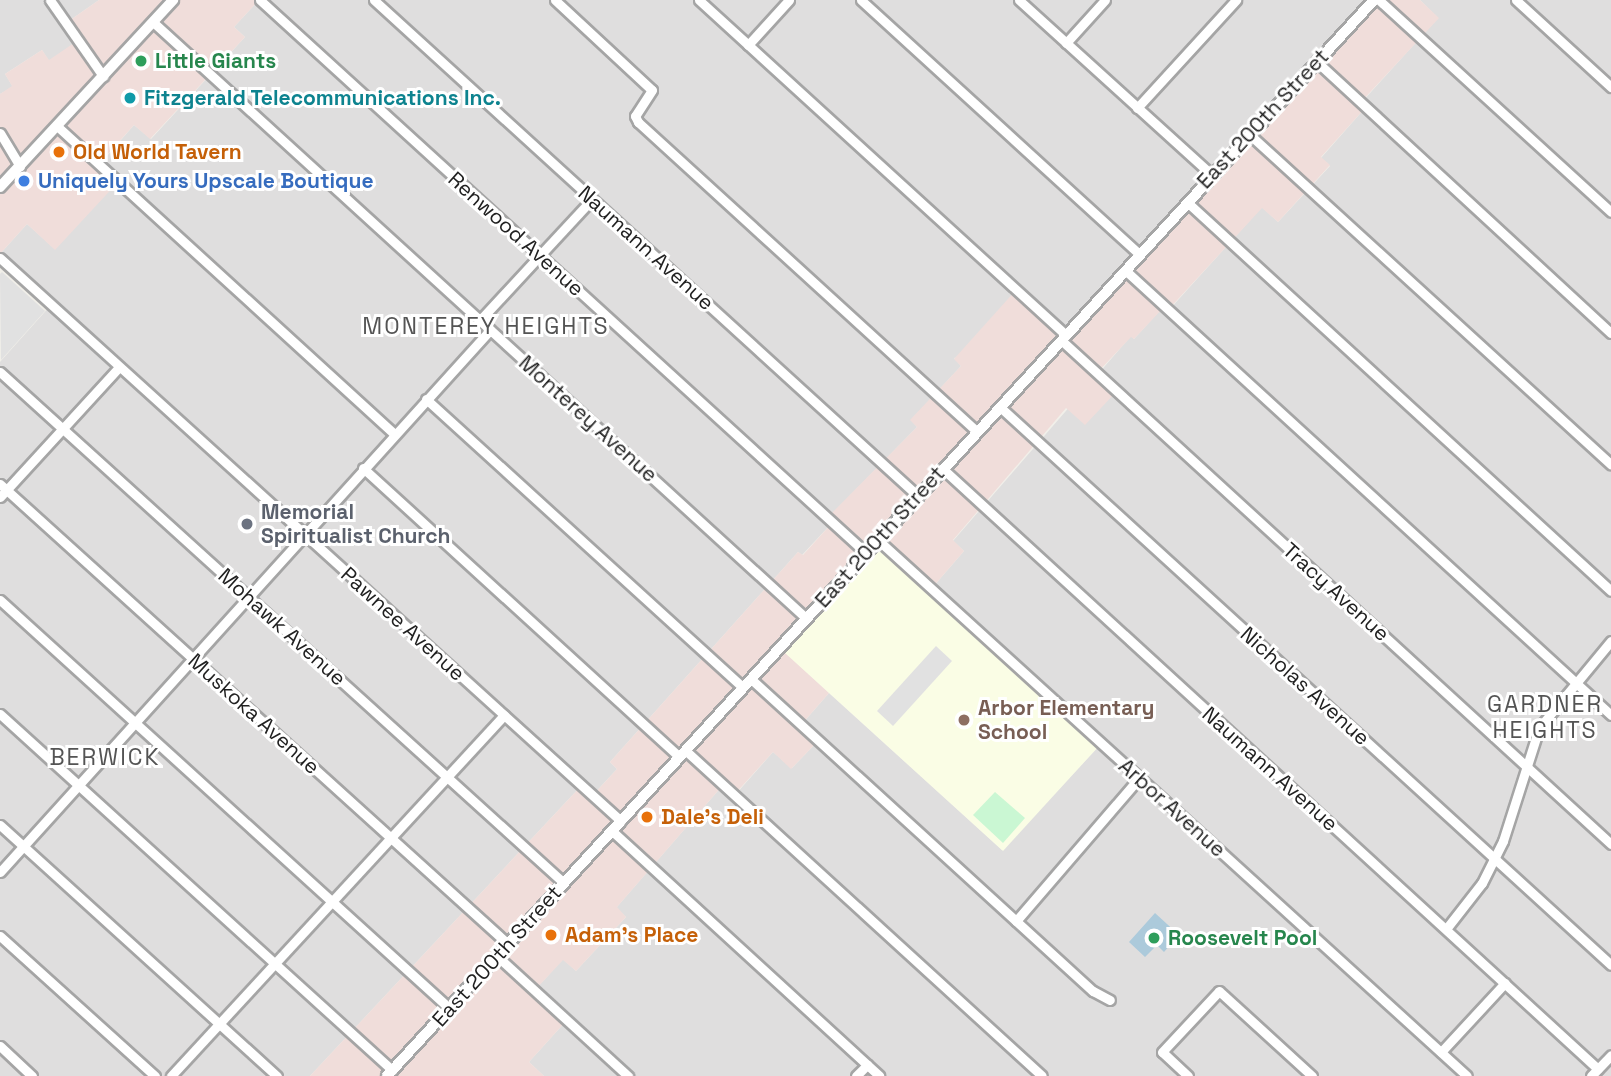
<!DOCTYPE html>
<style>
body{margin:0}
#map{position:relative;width:1611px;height:1076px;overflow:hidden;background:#f1efe9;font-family:"Space Grotesk",sans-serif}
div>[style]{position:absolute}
.residential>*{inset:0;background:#dfdede}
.commercial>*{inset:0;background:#f0ddda}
.education>*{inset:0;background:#fafde5}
.park>*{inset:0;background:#caf7d3}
.parking>*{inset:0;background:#e1e1e1}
.water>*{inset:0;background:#accadb}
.roads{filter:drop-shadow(2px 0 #a5a5a5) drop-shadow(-2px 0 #a5a5a5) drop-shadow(0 2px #a5a5a5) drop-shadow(0 -2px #a5a5a5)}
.minor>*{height:9px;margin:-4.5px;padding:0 4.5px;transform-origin:4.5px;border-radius:4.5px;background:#fff}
.tertiary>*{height:10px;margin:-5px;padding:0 5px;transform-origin:5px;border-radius:5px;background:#fff}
.dots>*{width:19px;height:19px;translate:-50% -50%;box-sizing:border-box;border:4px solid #fff;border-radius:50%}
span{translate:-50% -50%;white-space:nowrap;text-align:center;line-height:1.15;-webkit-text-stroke:6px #fff;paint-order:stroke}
.leisure-label{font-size:21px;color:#27864d;font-weight:700}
.left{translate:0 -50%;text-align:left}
.culture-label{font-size:21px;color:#0d838f;font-weight:700}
.street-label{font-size:21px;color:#212121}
.food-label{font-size:21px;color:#c56008;font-weight:700}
.shop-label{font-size:21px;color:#366cbe;font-weight:700}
.worship-label{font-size:21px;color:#5b616d;font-weight:700}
.education-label{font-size:21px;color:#785e54;font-weight:700}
.neighbourhood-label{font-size:23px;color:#545454;letter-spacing:2px}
</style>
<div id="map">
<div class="residential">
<div style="clip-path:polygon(0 0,99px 0,66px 23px,78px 41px,49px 61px,42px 50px,5px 74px,13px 87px,0 94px)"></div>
<div style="clip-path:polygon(259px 0,1374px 0,1066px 335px,954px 358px,961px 366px,911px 420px,917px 427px,828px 518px,832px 523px,802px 555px,798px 552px,610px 762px,617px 769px,592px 796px,581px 786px,310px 1076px,0 1076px,0 362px,51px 305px,0 254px,27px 224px,55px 249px,117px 182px,99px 165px,134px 125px,151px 139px,245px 37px,234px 27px)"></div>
<div style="clip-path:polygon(1420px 0,1611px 0,1611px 1076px,544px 1076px,529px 1062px,567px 1020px,535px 990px,563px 959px,576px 971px,626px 917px,616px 908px,723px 785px,735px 795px,773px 752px,792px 768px,818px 741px,801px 725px,829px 693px,1002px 850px,1102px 743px,932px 588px,964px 551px,953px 541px,1131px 336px,1134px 339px,1164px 306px,1169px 310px,1262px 207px,1278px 222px,1330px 166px,1321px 158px,1365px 108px,1361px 103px,1438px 18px)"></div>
</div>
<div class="commercial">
<div style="clip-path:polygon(99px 0,259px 0,234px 27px,245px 37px,150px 139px,134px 125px,99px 164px,118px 182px,55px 250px,27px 224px,0 254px,0 94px,12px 86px,5px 74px,42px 50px,49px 60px,77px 41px,66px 23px)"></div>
<div style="clip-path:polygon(1374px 0,1420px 0,1439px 18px,1361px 102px,1366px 107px,1321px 157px,1330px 165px,1278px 222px,1262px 208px,1168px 310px,1164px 307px,1134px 339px,1131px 337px,1097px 373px,1117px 391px,1085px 425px,1066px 408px,953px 540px,964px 551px,932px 588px,878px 540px,780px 648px,829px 693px,801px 725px,818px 741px,791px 769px,773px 752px,734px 795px,723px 785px,617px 907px,626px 917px,576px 971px,563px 960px,535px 990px,567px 1020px,529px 1062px,544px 1076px,310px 1076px,581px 786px,593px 795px,617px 769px,610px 762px,798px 552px,803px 555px,832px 523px,827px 518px,917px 427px,910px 420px,961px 366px,954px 359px,1016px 290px,1065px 335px)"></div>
</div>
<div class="education">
<div style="clip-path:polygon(879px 547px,1098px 747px,1003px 851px,784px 652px)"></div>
</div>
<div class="park">
<div style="clip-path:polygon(995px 792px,1025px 818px,1003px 843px,973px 815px)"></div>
</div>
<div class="parking">
<div style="clip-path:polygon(2px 272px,45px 311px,1px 360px,0 274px)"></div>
<div style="clip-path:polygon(936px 646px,952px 661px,893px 726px,877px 711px)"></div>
</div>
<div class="water">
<div style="clip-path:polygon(1155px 913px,1179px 935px,1164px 952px,1157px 945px,1145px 957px,1129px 942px)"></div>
</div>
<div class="roads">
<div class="minor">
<div style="left:50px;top:0;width:93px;rotate:55.1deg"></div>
<div style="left:260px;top:0;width:820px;rotate:42.38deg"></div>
<div style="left:374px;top:0;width:736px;rotate:42.36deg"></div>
<div style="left:555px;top:0;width:132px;rotate:42.9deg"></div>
<div style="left:652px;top:90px;width:31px;rotate:123deg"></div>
<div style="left:635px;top:116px;width:7px;rotate:63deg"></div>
<div style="left:638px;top:122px;width:459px;rotate:42.4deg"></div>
<div style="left:699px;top:0;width:497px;rotate:42.4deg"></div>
<div style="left:861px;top:0;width:377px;rotate:42.4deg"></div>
<div style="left:1019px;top:0;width:261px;rotate:42.2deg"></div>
<div style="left:1379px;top:0;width:314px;rotate:42.4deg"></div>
<div style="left:1516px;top:0;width:129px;rotate:42.5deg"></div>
<div style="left:153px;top:22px;width:884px;rotate:42.39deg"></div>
<div style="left:1066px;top:43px;width:58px;rotate:-47.8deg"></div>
<div style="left:748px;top:45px;width:61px;rotate:-47.7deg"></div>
<div style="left:1316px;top:61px;width:401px;rotate:42.7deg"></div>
<div style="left:1137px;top:108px;width:147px;rotate:-47.5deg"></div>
<div style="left:57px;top:126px;width:457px;rotate:42.4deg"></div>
<div style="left:0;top:133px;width:39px;rotate:59deg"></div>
<div style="left:1249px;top:134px;width:490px;rotate:42.4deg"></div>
<div style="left:1187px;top:202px;width:575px;rotate:42.53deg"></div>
<div style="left:0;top:258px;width:838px;rotate:42.2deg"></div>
<div style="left:1125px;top:270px;width:659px;rotate:42.48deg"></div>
<div style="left:480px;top:320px;width:165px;rotate:-47.2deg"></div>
<div style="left:1061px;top:340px;width:746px;rotate:42.5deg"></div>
<div style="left:0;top:372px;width:761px;rotate:42.18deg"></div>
<div style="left:426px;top:399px;width:428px;rotate:42.3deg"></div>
<div style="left:1000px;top:407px;width:827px;rotate:42.4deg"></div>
<div style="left:363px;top:468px;width:428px;rotate:42.4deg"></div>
<div style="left:943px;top:469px;width:888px;rotate:42.49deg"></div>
<div style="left:0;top:484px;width:685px;rotate:42.16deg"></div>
<div style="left:0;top:497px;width:176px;rotate:-47.5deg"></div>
<div style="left:878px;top:540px;width:796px;rotate:42.3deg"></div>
<div style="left:0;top:600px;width:607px;rotate:42.26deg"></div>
<div style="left:751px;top:679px;width:463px;rotate:42.4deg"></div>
<div style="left:1093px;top:991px;width:19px;rotate:28deg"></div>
<div style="left:0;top:714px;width:530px;rotate:42.24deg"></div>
<div style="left:685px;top:750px;width:483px;rotate:42.4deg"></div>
<div style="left:0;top:825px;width:374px;rotate:42.2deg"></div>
<div style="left:611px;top:830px;width:364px;rotate:42.5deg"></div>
<div style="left:0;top:872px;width:731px;rotate:-47.88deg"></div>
<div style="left:1016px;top:921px;width:189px;rotate:-49.3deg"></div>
<div style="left:1446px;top:929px;width:58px;rotate:-52deg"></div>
<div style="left:1482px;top:883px;width:47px;rotate:-63.4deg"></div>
<div style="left:1503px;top:841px;width:119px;rotate:-72.3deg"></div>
<div style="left:1539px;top:728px;width:113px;rotate:-50.4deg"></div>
<div style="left:0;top:936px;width:209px;rotate:42.1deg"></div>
<div style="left:497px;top:956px;width:178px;rotate:42.5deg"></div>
<div style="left:0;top:1046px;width:44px;rotate:43.2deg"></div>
<div style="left:1441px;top:1052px;width:94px;rotate:-47.2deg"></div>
<div style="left:171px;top:1076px;width:491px;rotate:-47.3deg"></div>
<div style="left:856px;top:1076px;width:16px;rotate:-45deg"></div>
<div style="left:1188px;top:1076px;width:35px;rotate:-137deg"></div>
<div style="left:1162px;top:1052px;width:83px;rotate:-46.9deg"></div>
<div style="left:1219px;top:991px;width:126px;rotate:42.4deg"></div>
<div style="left:1591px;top:1076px;width:29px;rotate:-46deg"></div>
</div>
<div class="tertiary">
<div style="left:0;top:187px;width:255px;rotate:-47.2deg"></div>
<div style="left:387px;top:1076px;width:1460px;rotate:-47.47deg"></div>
</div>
</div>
<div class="dots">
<div style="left:141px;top:61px;background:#2e9e5b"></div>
<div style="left:130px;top:98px;background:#0f9aa8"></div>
<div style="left:59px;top:152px;background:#e8710a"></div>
<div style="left:24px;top:181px;background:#3f7fe0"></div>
<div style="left:247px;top:524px;background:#6b7280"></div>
<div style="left:964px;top:720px;background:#8d6e63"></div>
<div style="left:647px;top:817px;background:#e8710a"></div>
<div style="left:551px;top:935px;background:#e8710a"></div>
<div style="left:1154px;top:938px;background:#2e9e5b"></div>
</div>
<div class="leisure-label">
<span class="left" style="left:155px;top:61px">Little Giants</span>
<span class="left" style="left:1168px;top:938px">Roosevelt Pool</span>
</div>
<div class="culture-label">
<span class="left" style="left:144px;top:98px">Fitzgerald Telecommunications Inc.</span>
</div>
<div class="street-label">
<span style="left:1263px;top:119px;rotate:-47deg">East 200th Street</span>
<span style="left:516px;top:234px;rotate:42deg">Renwood Avenue</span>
<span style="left:646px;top:248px;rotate:42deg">Naumann Avenue</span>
<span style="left:588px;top:419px;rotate:42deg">Monterey Avenue</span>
<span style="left:880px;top:537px;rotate:-48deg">East 200th Street</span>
<span style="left:1336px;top:592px;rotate:42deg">Tracy Avenue</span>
<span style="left:403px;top:624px;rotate:42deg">Pawnee Avenue</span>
<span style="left:282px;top:627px;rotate:42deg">Mohawk Avenue</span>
<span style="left:1305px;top:686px;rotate:42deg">Nicholas Avenue</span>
<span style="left:254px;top:714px;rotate:42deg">Muskoka Avenue</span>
<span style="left:1270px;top:769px;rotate:42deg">Naumann Avenue</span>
<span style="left:1172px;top:808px;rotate:42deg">Arbor Avenue</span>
<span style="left:497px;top:956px;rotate:-48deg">East 200th Street</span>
</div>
<div class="food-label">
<span class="left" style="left:73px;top:152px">Old World Tavern</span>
<span class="left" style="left:661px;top:817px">Dale's Deli</span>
<span class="left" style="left:565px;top:935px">Adam's Place</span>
</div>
<div class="shop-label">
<span class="left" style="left:38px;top:181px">Uniquely Yours Upscale Boutique</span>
</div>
<div class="worship-label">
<span class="left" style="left:261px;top:524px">Memorial<br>Spiritualist Church</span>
</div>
<div class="education-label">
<span class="left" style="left:978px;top:720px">Arbor Elementary<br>School</span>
</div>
<div class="neighbourhood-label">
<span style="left:486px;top:326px">MONTEREY HEIGHTS</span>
<span style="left:1545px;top:717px">GARDNER<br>HEIGHTS</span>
<span style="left:105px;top:757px">BERWICK</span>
</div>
</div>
